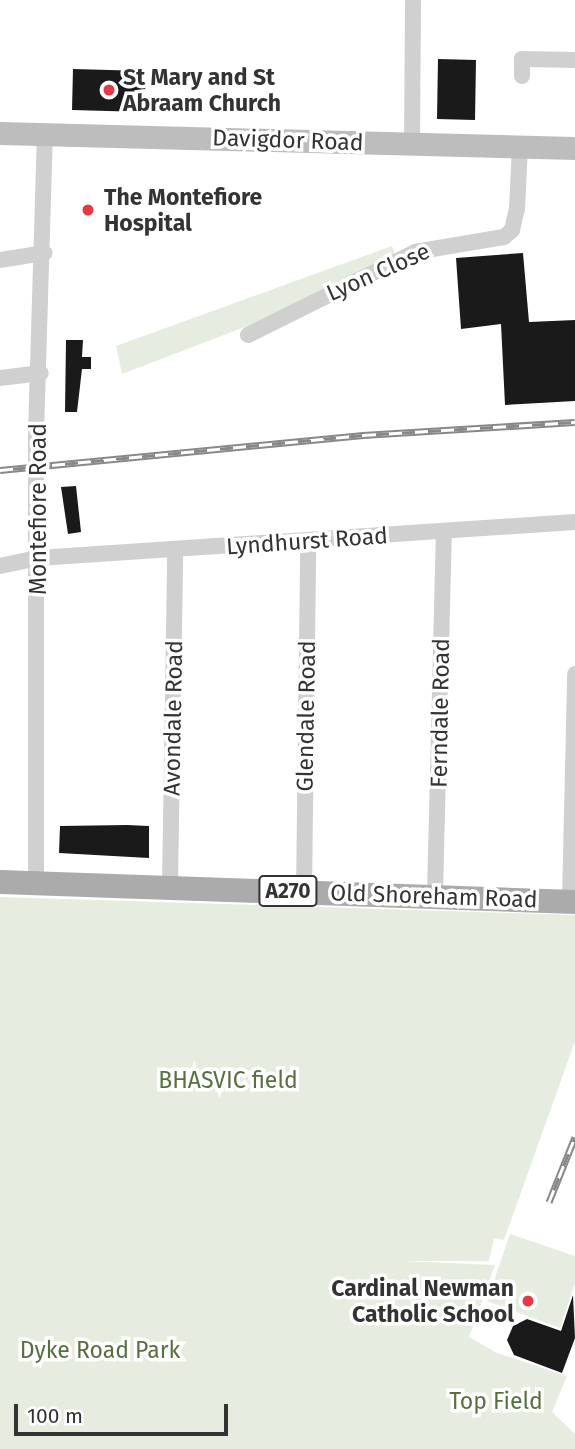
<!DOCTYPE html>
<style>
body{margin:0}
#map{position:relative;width:575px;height:1449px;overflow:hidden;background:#fff;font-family:"Fira Sans",sans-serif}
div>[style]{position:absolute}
.green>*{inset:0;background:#e6ecdf}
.building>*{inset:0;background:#1a1a1a}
.minor>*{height:16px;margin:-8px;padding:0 8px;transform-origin:8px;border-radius:8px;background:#d0d0d0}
.secondary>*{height:23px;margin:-11.5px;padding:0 11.5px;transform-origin:11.5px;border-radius:11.5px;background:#bdbdbd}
.primary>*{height:24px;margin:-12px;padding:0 12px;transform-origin:12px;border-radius:12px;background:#ababab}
.rail>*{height:7px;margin-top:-3.5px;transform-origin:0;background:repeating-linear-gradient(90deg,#fff 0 13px,#888 0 26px);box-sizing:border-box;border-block:2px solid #888}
.minor-bridge>*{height:16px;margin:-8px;padding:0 8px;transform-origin:8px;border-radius:8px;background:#d0d0d0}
.dots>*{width:19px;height:19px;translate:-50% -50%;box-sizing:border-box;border:4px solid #fff;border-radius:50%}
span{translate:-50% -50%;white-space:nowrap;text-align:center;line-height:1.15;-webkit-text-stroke:7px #fff;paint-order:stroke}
.shield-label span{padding:2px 5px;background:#fff;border:2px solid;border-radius:5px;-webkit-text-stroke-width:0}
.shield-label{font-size:21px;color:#333;font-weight:700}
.poi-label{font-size:23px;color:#333;font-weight:700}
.left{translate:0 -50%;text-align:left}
.right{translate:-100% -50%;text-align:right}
.street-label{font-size:23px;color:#333}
.park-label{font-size:23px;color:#56703f}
.scale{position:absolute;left:14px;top:1404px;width:214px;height:32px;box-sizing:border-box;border:4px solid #333;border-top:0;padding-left:9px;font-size:21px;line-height:24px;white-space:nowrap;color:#333;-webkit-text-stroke:5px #fff;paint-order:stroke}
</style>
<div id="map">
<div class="green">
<div style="clip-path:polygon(392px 246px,395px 255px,279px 314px,122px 374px,116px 346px)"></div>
<div style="clip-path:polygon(0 897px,575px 915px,575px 1041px,504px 1240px,494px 1238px,489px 1261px,403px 1261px,495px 1265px,469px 1337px,497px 1353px,567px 1376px,552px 1412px,575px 1434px,575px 1449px,0 1449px)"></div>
<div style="clip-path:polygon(510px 1234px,575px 1256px,575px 1283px,560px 1328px,487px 1301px)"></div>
</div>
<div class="building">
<div style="clip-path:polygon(438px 59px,476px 60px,475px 120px,437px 119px)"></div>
<div style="clip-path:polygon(73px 69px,146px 71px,144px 112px,72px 110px)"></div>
<div style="clip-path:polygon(523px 253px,529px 322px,575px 320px,575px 401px,505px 405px,501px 324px,461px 329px,456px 258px)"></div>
<div style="clip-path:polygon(66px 340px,83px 340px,82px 357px,91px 357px,91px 369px,82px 369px,77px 412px,65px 412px)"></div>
<div style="clip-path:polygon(76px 486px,81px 532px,68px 534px,61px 487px)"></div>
<div style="clip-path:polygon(127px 825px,149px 826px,149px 858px,59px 853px,60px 826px)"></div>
<div style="clip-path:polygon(573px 1295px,575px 1338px,562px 1373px,514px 1355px,507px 1340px,513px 1326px,527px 1319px,561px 1331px)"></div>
</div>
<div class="minor">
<div style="left:522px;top:76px;width:17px;rotate:-90deg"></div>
<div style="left:522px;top:59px;width:53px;rotate:1.1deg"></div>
<div style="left:412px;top:145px;width:145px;rotate:-89.6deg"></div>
<div style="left:0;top:260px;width:45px;rotate:-9deg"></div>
<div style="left:248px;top:335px;width:186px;rotate:-26.4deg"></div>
<div style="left:415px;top:252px;width:90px;rotate:-9.6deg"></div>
<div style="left:504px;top:237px;width:11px;rotate:-41deg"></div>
<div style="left:512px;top:230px;width:22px;rotate:-77deg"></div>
<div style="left:517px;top:209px;width:63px;rotate:-87.3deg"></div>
<div style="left:0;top:378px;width:41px;rotate:-7deg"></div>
<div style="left:36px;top:434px;width:299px;rotate:-88.3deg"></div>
<div style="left:0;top:566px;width:39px;rotate:-12deg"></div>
<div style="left:38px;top:558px;width:538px;rotate:-3.84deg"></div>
<div style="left:36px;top:883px;width:395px;rotate:-90deg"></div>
<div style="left:170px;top:886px;width:336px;rotate:-89.1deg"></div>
<div style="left:304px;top:892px;width:351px;rotate:-89.3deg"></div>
<div style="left:435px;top:895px;width:364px;rotate:-88.6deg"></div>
<div style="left:570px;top:901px;width:227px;rotate:-88.7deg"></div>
</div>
<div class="secondary">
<div style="left:0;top:133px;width:575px;rotate:1.49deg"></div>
</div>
<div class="primary">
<div style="left:0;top:882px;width:575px;rotate:1.99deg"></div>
</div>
<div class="rail">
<div style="left:0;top:470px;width:365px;rotate:-5.5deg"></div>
<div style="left:363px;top:435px;width:212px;rotate:-3.5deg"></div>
<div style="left:549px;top:1202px;width:70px;rotate:-68.2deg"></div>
</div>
<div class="minor-bridge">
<div style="left:36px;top:488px;width:54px;rotate:-90deg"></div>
</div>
<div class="dots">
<div style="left:109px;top:90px;background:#e63946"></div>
<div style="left:88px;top:210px;background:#e63946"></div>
<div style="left:528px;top:1301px;background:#e63946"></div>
</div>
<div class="shield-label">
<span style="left:288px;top:891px">A270</span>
</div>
<div class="poi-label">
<span class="left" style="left:123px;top:90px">St Mary and St<br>Abraam Church</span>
<span class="left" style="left:104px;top:210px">The Montefiore<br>Hospital</span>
<span class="right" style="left:514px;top:1301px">Cardinal Newman<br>Catholic School</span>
</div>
<div class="street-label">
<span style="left:288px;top:140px;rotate:2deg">Davigdor Road</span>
<span style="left:378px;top:272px;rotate:-24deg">Lyon Close</span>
<span style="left:38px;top:509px;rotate:-90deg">Montefiore Road</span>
<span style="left:307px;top:541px;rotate:-4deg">Lyndhurst Road</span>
<span style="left:440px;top:713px;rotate:-89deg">Ferndale Road</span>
<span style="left:306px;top:716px;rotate:-89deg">Glendale Road</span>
<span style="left:173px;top:718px;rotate:-89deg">Avondale Road</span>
<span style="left:434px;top:896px;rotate:2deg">Old Shoreham Road</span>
</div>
<div class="park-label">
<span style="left:228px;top:1080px">BHASVIC field</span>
<span style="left:100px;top:1350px">Dyke Road Park</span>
<span style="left:496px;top:1401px">Top Field</span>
</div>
<div class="scale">100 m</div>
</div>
